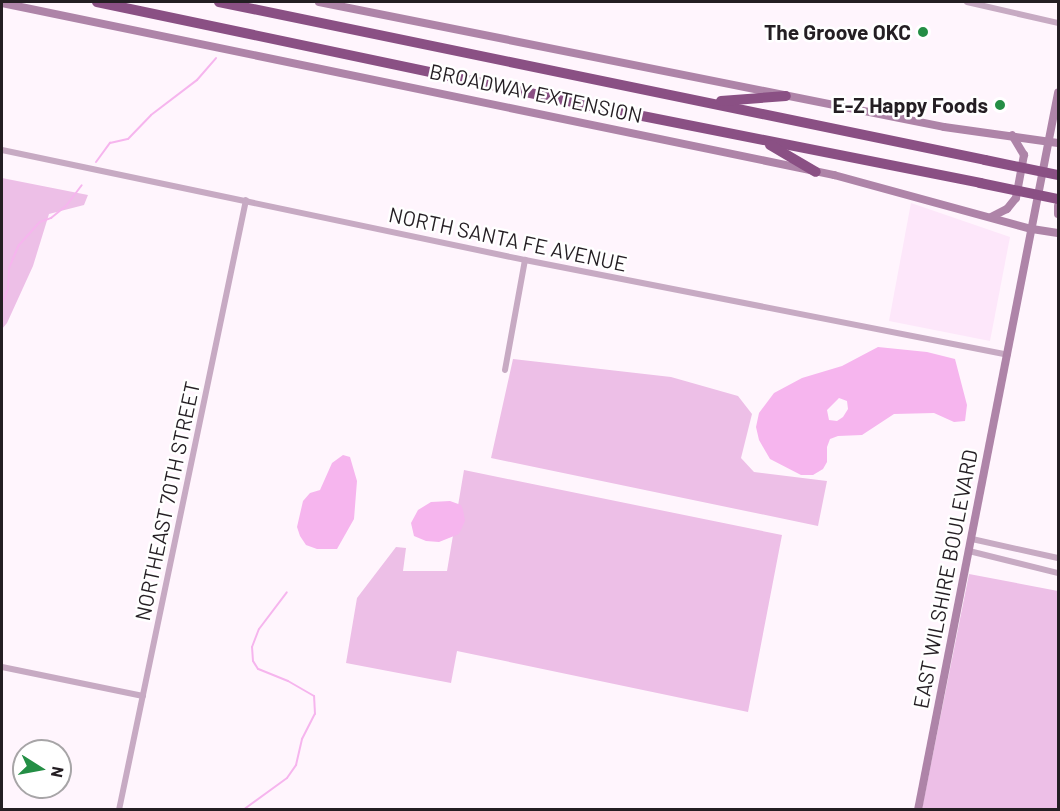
<!DOCTYPE html>
<style>
body{margin:0}
#map{position:relative;width:1060px;height:811px;overflow:hidden;background:#fff5fd;font-family:Barlow,sans-serif}
div>[style]{position:absolute}
.built>*{inset:0;background:#fde7fa}
.green>*{inset:0;background:#edbfe7}
.water>*{inset:0;background:#f6b5ee}
.stream>*{height:2px;margin:-1px;padding:0 1px;transform-origin:1px;border-radius:1px;background:#f6b5ee}
.street>*{height:6px;margin:-3px;padding:0 3px;transform-origin:3px;border-radius:3px;background:#c7aac3}
.secondary>*{height:8px;margin:-4px;padding:0 4px;transform-origin:4px;border-radius:4px;background:#ae84a8}
.highway>*{height:10px;margin:-5px;padding:0 5px;transform-origin:5px;border-radius:5px;background:#8a5084}
.highway-bridge>*{height:10px;margin:-5px;padding:0 5px;transform-origin:5px;border-radius:5px;background:#8a5084}
.dots>*{width:16px;height:16px;translate:-50% -50%;box-sizing:border-box;border:3px solid #fff;border-radius:50%}
span{translate:-50% -50%;white-space:nowrap;text-align:center;line-height:1.15;-webkit-text-stroke:5px #fff;paint-order:stroke}
.poi-label{font-size:21px;color:#241e23;font-weight:700}
.right{translate:-100% -50%;text-align:right}
.street-label{font-size:21px;color:#241e23}
.frame{position:absolute;inset:0;border:3px solid #241e23;pointer-events:none}
.north{position:absolute;left:12px;top:739px;width:60px;height:60px;box-sizing:border-box;background:#fff;border:2px solid #a7a5a7;border-radius:50%;rotate:101deg;font-size:16px;font-weight:700;line-height:24px;text-align:center;color:#241e23}
.north::after{content:'';display:block;margin:auto;width:21px;height:27px;background:#248e45;clip-path:polygon(50% 0,100% 100%,50% 72%,0 100%)}
</style>
<div id="map">
<div class="built">
<div style="clip-path:polygon(911px 203px,1010px 237px,990px 341px,889px 321px)"></div>
</div>
<div class="green">
<div style="clip-path:polygon(2px 178px,88px 195px,84px 205px,49px 214px,33px 266px,7px 323px,2px 329px)"></div>
<div style="clip-path:polygon(513px 359px,671px 377px,738px 396px,752px 414px,741px 458px,754px 472px,827px 481px,818px 526px,491px 458px)"></div>
<div style="clip-path:polygon(464px 470px,782px 535px,748px 712px,457px 651px,451px 683px,346px 663px,357px 598px,396px 547px,406px 548px,403px 571px,447px 571px)"></div>
<div style="clip-path:polygon(969px 574px,1058px 591px,1058px 809px,922px 809px)"></div>
</div>
<div class="water">
<div style="clip-path:polygon(evenodd,878px 347px,927px 352px,955px 359px,967px 405px,965px 421px,954px 422px,934px 413px,894px 414px,862px 435px,838px 436px,830px 439px,827px 447px,827px 462px,823px 469px,813px 475px,801px 475px,770px 459px,759px 440px,756px 427px,759px 413px,774px 393px,802px 378px,842px 366px,878px 347px,839px 398px,847px 401px,848px 409px,843px 417px,837px 421px,829px 420px,827px 410px,839px 398px)"></div>
<div style="clip-path:polygon(343px 455px,350px 457px,357px 481px,354px 519px,337px 549px,317px 549px,306px 545px,300px 536px,297px 527px,303px 501px,310px 493px,320px 490px,332px 463px)"></div>
<div style="clip-path:polygon(450px 501px,461px 505px,463px 510px,465px 521px,459px 534px,439px 542px,426px 541px,414px 536px,411px 523px,418px 510px,431px 502px)"></div>
</div>
<div class="stream">
<div style="left:96px;top:162px;width:24px;rotate:-54deg"></div>
<div style="left:110px;top:143px;width:18px;rotate:-13deg"></div>
<div style="left:128px;top:139px;width:33px;rotate:-46deg"></div>
<div style="left:151px;top:115px;width:58px;rotate:-37.3deg"></div>
<div style="left:197px;top:80px;width:29px;rotate:-49deg"></div>
<div style="left:2px;top:303px;width:15px;rotate:-67deg"></div>
<div style="left:8px;top:289px;width:21px;rotate:-87deg"></div>
<div style="left:9px;top:268px;width:25px;rotate:-67deg"></div>
<div style="left:19px;top:245px;width:31px;rotate:-48deg"></div>
<div style="left:40px;top:222px;width:12px;rotate:-20deg"></div>
<div style="left:51px;top:218px;width:19px;rotate:-39deg"></div>
<div style="left:66px;top:206px;width:26px;rotate:-53deg"></div>
<div style="left:243px;top:810px;width:54px;rotate:-36deg"></div>
<div style="left:287px;top:778px;width:16px;rotate:-55deg"></div>
<div style="left:296px;top:765px;width:27px;rotate:-77deg"></div>
<div style="left:302px;top:739px;width:28px;rotate:-63deg"></div>
<div style="left:315px;top:714px;width:18px;rotate:-93deg"></div>
<div style="left:314px;top:696px;width:30px;rotate:-150deg"></div>
<div style="left:288px;top:681px;width:32px;rotate:-158deg"></div>
<div style="left:258px;top:669px;width:9px;rotate:-122deg"></div>
<div style="left:253px;top:661px;width:14px;rotate:-94deg"></div>
<div style="left:252px;top:647px;width:19px;rotate:-69deg"></div>
<div style="left:259px;top:629px;width:46px;rotate:-52.9deg"></div>
</div>
<div class="street">
<div style="left:967px;top:2px;width:93px;rotate:13deg"></div>
<div style="left:2px;top:150px;width:534px;rotate:11.88deg"></div>
<div style="left:525px;top:260px;width:492px;rotate:11.1deg"></div>
<div style="left:505px;top:370px;width:112px;rotate:-79.7deg"></div>
<div style="left:972px;top:539px;width:88px;rotate:12.5deg"></div>
<div style="left:969px;top:551px;width:92px;rotate:13.9deg"></div>
<div style="left:2px;top:667px;width:144px;rotate:11.6deg"></div>
<div style="left:119px;top:810px;width:623px;rotate:-78.24deg"></div>
</div>
<div class="secondary">
<div style="left:319px;top:2px;width:637px;rotate:11.31deg"></div>
<div style="left:944px;top:127px;width:115px;rotate:8deg"></div>
<div style="left:2px;top:3px;width:850px;rotate:11.68deg"></div>
<div style="left:834px;top:175px;width:205px;rotate:15.3deg"></div>
<div style="left:1032px;top:229px;width:26px;rotate:9deg"></div>
<div style="left:1058px;top:206px;width:8px;rotate:90deg"></div>
<div style="left:991px;top:217px;width:18px;rotate:-27deg"></div>
<div style="left:1007px;top:209px;width:14px;rotate:-51deg"></div>
<div style="left:1016px;top:198px;width:44px;rotate:-79.5deg"></div>
<div style="left:1024px;top:155px;width:23px;rotate:-121deg"></div>
<div style="left:918px;top:810px;width:731px;rotate:-78.95deg"></div>
</div>
<div class="highway">
<div style="left:97px;top:2px;width:506px;rotate:11.87deg"></div>
<div style="left:592px;top:106px;width:396px;rotate:11.2deg"></div>
<div style="left:219px;top:2px;width:782px;rotate:11.65deg"></div>
<div style="left:721px;top:101px;width:65px;rotate:-4.4deg"></div>
<div style="left:770px;top:145px;width:53px;rotate:30.4deg"></div>
</div>
<div class="highway-bridge">
<div style="left:985px;top:160px;width:75px;rotate:11.6deg"></div>
<div style="left:980px;top:183px;width:80px;rotate:11.6deg"></div>
</div>
<div class="dots">
<div style="left:923px;top:32px;background:#248e45"></div>
<div style="left:1000px;top:105px;background:#248e45"></div>
</div>
<div class="poi-label">
<span class="right" style="left:911px;top:32px">The Groove OKC</span>
<span class="right" style="left:988px;top:105px">E-Z Happy Foods</span>
</div>
<div class="street-label">
<span style="left:536px;top:93px;rotate:12deg">BROADWAY EXTENSION</span>
<span style="left:508px;top:239px;rotate:12deg">NORTH SANTA FE AVENUE</span>
<span style="left:167px;top:501px;rotate:-78deg">NORTHEAST 70TH STREET</span>
<span style="left:945px;top:579px;rotate:-79deg">EAST WILSHIRE BOULEVARD</span>
</div>
<div class="frame"></div>
<div class="north">N</div>
</div>
